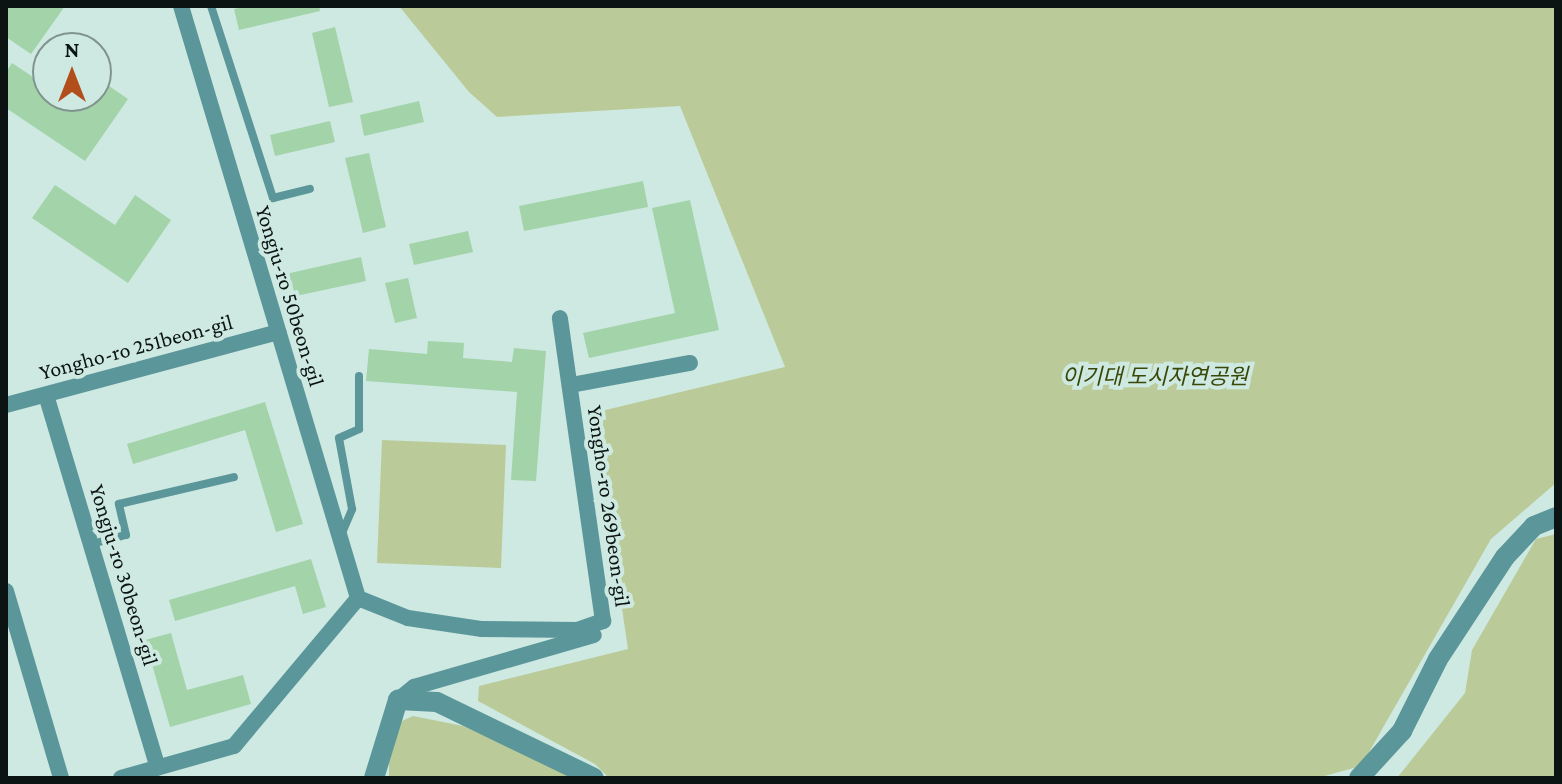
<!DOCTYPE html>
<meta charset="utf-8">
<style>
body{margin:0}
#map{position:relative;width:1562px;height:784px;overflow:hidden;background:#cee9e1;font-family:"Crimson Pro","Noto Sans KR",serif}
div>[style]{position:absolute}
.green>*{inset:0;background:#bacb99}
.building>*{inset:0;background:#a2d3a9}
.service>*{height:8px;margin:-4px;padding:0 4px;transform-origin:4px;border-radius:4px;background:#5b969a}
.minor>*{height:16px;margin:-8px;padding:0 8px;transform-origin:8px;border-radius:8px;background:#5b969a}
.tertiary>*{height:20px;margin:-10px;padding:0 10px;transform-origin:10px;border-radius:10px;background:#5b969a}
span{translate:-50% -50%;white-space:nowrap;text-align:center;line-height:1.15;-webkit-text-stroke:8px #cee9e1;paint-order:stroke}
.street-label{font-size:22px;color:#0b1412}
.park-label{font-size:22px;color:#394707;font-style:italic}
.frame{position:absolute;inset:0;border:8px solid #0b1412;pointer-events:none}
.north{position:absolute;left:32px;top:32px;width:80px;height:80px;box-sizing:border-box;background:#cee9e1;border:2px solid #80948e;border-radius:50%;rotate:0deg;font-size:22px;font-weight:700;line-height:32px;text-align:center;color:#0b1412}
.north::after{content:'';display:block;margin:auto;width:28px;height:36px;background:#b24e1b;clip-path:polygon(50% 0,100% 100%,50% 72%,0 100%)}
</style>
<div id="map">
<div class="green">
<div style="clip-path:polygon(399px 6px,1556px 6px,1556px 483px,1491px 539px,1361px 766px,1317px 778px,609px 778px,595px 764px,478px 701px,479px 686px,628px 649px,593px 413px,785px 367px,680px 106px,497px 117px,469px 92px)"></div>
<div style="clip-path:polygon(382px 440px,506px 445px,501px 568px,377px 563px)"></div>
<div style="clip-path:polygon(1556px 534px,1556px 778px,1397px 778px,1465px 693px,1472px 650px,1536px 539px)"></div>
<div style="clip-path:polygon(413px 716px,463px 726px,580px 778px,389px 778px,389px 727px)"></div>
</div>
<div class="building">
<div style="clip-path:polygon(6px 6px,65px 6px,31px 54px,6px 37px)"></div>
<div style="clip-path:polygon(247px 6px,319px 6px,320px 11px,239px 30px,234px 9px)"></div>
<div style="clip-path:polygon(335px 27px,353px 102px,329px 107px,312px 33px)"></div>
<div style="clip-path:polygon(12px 63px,48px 87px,48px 96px,72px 103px,76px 96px,96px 96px,96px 77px,128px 99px,85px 161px,6px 108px,6px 72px)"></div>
<div style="clip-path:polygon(419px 101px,424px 122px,364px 136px,360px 115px)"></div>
<div style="clip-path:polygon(330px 121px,335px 142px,275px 156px,270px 135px)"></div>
<div style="clip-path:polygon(369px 153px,386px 227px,363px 233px,345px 158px)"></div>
<div style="clip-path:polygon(643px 181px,648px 207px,524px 231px,519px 206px)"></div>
<div style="clip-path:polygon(55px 185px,115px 225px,135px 195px,171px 220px,128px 283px,32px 218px)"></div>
<div style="clip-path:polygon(690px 200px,719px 330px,589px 358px,583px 333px,675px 313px,652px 208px)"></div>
<div style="clip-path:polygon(468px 231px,473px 252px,414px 265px,409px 244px)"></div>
<div style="clip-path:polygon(361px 257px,366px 281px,291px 297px,286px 274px)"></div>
<div style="clip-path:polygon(408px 278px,417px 318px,395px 323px,385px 283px)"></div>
<div style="clip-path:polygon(428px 341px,464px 343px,463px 358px,512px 362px,514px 348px,546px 351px,536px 481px,511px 480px,517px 392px,366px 381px,369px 349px,427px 354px)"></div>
<div style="clip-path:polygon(265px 402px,303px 524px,276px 532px,245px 430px,133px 464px,127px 444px)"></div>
<div style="clip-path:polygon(311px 559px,326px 607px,303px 614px,295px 586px,175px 621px,169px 600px)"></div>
<div style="clip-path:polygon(171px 633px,187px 690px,243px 675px,251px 704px,170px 727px,145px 640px)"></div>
</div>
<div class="service">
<div style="left:211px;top:6px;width:202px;rotate:72.1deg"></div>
<div style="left:273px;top:198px;width:38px;rotate:-14deg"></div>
<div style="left:342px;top:533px;width:26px;rotate:-67deg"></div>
<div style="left:352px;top:509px;width:72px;rotate:-100.4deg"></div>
<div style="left:339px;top:438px;width:22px;rotate:-24deg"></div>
<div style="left:359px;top:429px;width:53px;rotate:-90deg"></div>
<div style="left:92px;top:544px;width:35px;rotate:-15deg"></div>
<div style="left:126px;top:535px;width:32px;rotate:-103deg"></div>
<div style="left:119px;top:504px;width:118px;rotate:-13.2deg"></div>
</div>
<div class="minor">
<div style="left:181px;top:6px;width:618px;rotate:73.35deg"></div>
<div style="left:571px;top:385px;width:121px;rotate:-10.5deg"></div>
<div style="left:46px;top:395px;width:389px;rotate:73.3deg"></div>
<div style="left:6px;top:405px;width:282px;rotate:-15deg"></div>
<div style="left:6px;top:591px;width:195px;rotate:73.6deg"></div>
<div style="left:358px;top:598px;width:54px;rotate:21.8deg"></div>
<div style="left:408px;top:618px;width:75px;rotate:8.5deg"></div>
<div style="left:482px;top:629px;width:95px;rotate:0.6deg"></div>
<div style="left:577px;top:630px;width:28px;rotate:-19deg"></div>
<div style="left:603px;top:621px;width:306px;rotate:-98.1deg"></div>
<div style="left:398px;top:700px;width:21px;rotate:-39deg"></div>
<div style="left:414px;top:687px;width:187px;rotate:-16.1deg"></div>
<div style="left:121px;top:778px;width:117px;rotate:-15.8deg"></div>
<div style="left:234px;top:746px;width:193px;rotate:-50deg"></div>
</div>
<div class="tertiary">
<div style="left:374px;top:778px;width:82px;rotate:-72.9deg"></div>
<div style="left:398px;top:700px;width:39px;rotate:3deg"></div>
<div style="left:437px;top:702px;width:174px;rotate:25.8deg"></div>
<div style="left:1359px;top:778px;width:64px;rotate:-47.5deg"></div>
<div style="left:1402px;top:731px;width:80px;rotate:-63.4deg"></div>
<div style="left:1438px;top:659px;width:122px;rotate:-56.7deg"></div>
<div style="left:1505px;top:557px;width:42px;rotate:-46.9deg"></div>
<div style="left:1534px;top:526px;width:24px;rotate:-22deg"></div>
</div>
<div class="street-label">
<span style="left:290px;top:296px;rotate:73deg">Yongju-ro 50beon-gil</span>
<span style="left:136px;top:347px;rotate:-15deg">Yongho-ro 251beon-gil</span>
<span style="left:609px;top:506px;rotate:82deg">Yongho-ro 269beon-gil</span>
<span style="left:124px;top:575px;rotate:73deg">Yongju-ro 30beon-gil</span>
</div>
<div class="park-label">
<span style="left:1155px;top:377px">이기대 도시자연공원</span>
</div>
<div class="frame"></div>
<div class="north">N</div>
</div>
